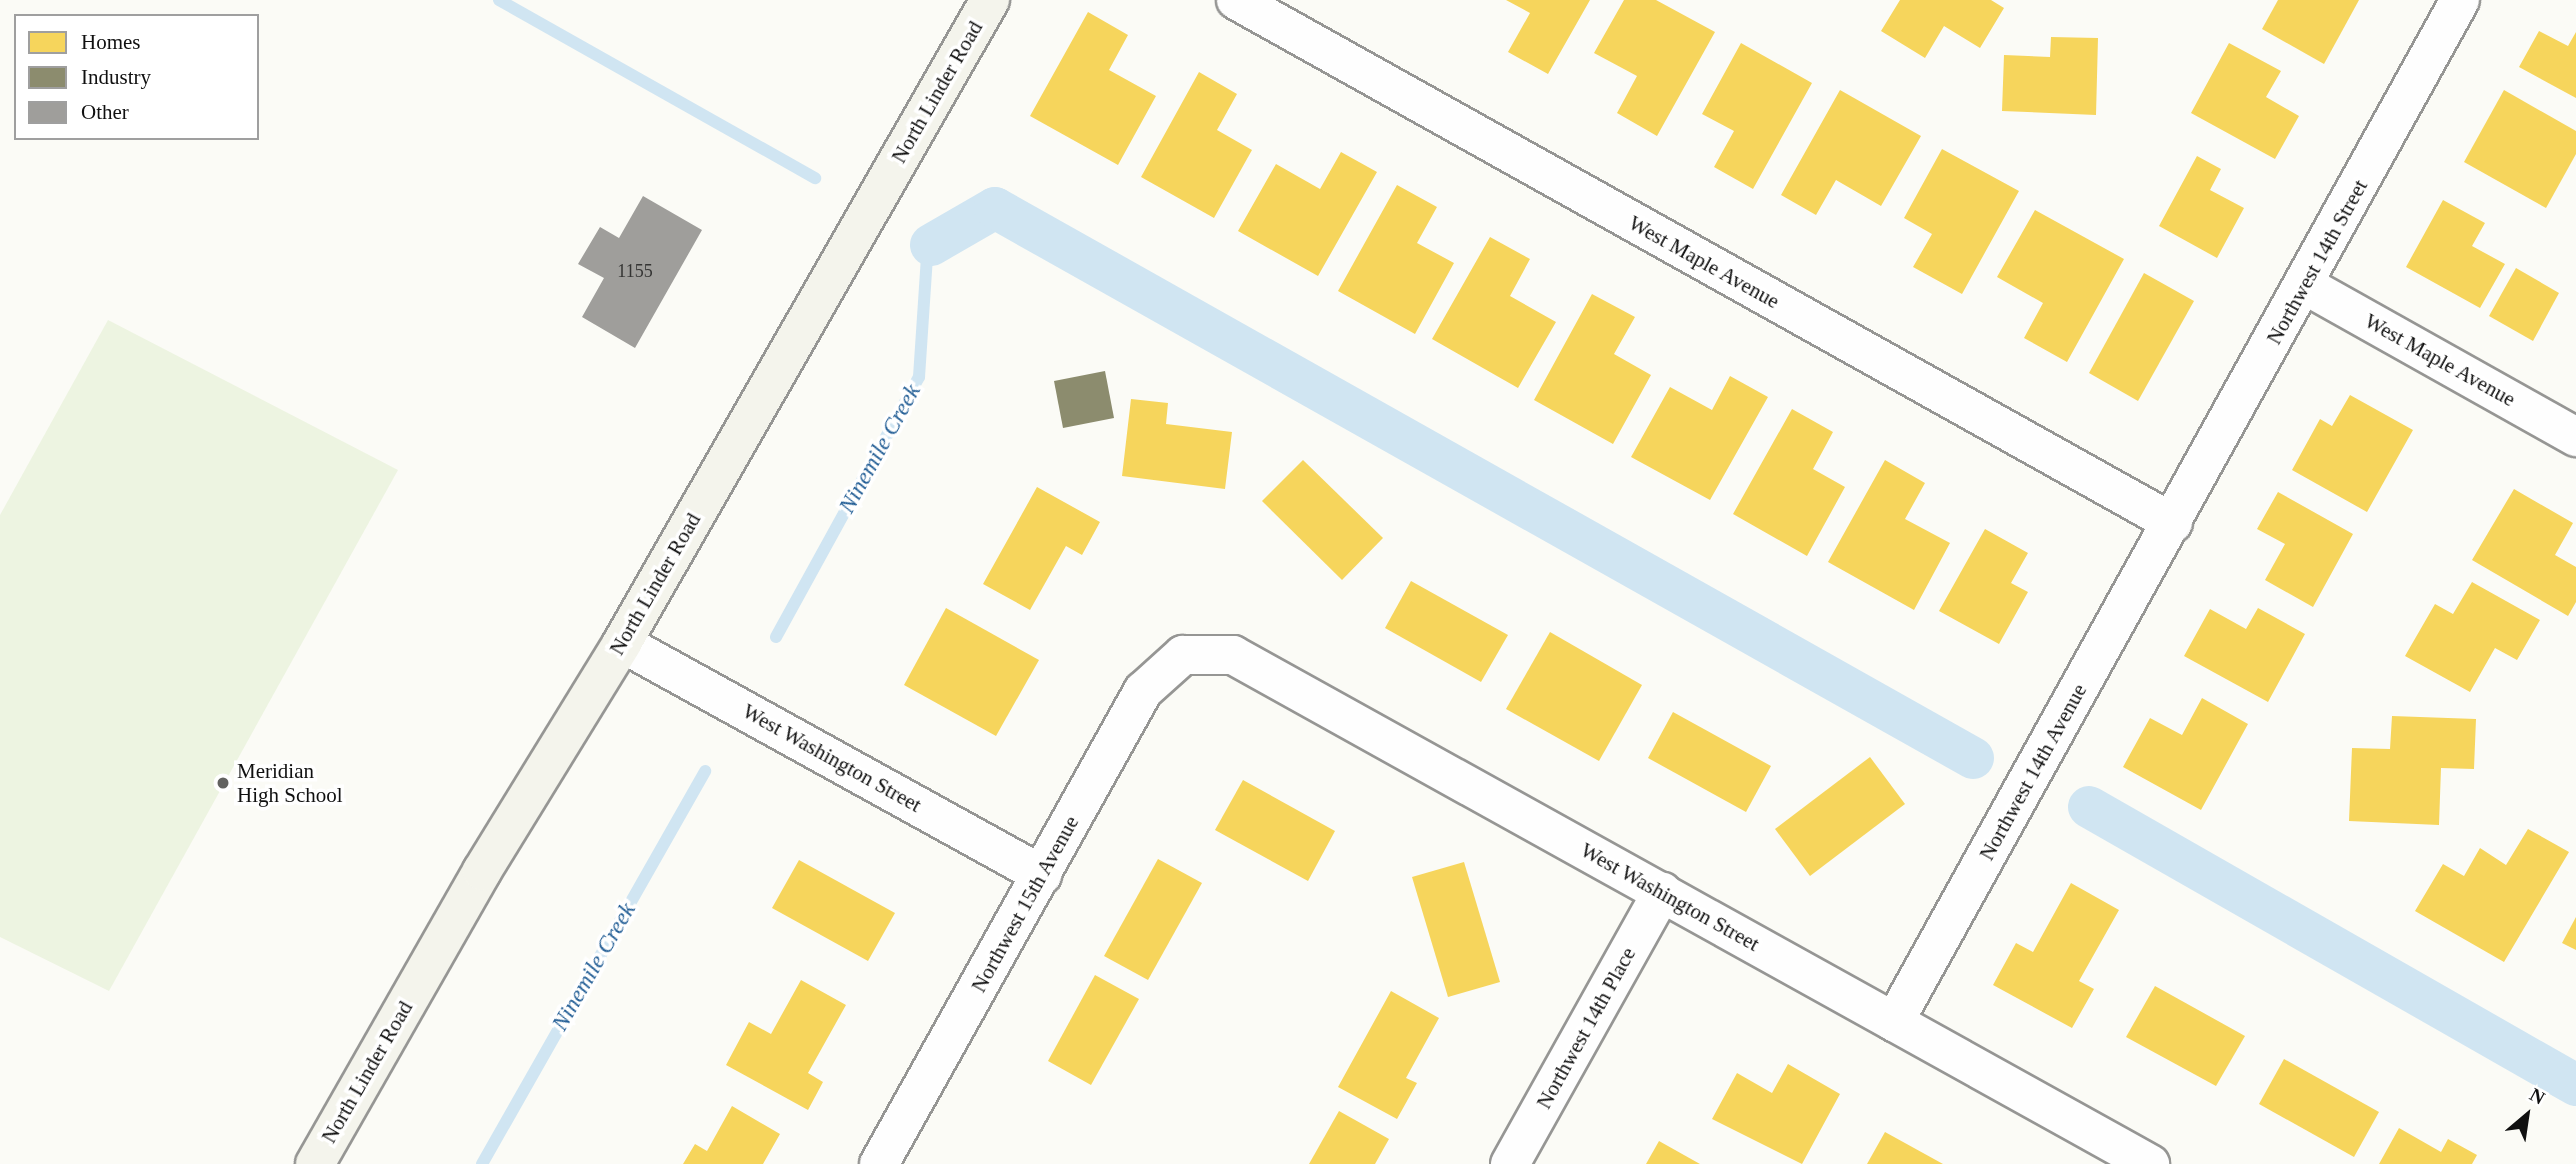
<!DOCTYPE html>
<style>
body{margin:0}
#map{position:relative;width:2576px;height:1164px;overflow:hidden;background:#fbfbf6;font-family:Georgia,serif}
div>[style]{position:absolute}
.pitch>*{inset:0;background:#edf4e1}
.homes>*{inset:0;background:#f6d55c}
.industry>*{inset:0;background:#8c8c6e}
.stream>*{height:12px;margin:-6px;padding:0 6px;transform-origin:6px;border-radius:6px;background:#d0e5f2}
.canal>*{height:42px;margin:-21px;padding:0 21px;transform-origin:21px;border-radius:21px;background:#d0e5f2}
.building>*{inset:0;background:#9f9e9b}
.roads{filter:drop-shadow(2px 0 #969694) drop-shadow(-2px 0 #969694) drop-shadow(0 2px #969694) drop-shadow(0 -2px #969694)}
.minor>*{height:38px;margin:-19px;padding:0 19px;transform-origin:19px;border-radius:19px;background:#fefefe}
.secondary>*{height:38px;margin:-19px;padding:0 19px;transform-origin:19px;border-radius:19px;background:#f4f4ec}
.dots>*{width:19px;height:19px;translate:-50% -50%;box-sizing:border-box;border:4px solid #fff;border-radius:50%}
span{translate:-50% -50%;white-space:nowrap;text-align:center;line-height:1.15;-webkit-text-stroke:7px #fff;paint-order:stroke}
.number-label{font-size:18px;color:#343433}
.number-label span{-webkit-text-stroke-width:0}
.street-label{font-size:21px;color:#101010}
.poi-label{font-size:21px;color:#101010}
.left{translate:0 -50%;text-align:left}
.water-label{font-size:23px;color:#245f96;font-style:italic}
.legend{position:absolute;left:14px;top:14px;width:245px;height:126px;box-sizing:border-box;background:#fff;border:2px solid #9f9f9f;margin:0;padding:9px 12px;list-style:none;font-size:21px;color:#101010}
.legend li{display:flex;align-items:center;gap:14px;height:35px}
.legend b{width:35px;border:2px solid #9f9f9f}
.north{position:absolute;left:2492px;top:1080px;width:70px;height:70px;-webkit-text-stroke:5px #fff;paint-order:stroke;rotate:29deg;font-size:19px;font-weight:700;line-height:28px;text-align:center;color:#101010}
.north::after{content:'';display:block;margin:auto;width:24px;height:32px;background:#101010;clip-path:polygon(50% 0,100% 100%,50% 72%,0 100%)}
</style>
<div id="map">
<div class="pitch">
<div style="clip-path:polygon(108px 320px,398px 470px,109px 991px,0 937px,0 515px)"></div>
</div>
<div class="homes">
<div style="clip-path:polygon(1506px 0,1590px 0,1548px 74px,1508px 52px,1530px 13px)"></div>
<div style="clip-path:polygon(1624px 0,1656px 0,1715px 32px,1657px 136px,1617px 113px,1637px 76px,1594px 53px)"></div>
<div style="clip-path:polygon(1900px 0,1991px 0,2004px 8px,1980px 48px,1944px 26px,1925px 58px,1881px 31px)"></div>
<div style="clip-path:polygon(2278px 0,2359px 0,2324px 64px,2262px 29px)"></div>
<div style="clip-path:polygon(1088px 12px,1128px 35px,1109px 70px,1156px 96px,1118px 165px,1030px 116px)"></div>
<div style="clip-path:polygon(2539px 31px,2568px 46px,2576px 32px,2576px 98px,2519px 67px)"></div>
<div style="clip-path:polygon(2051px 37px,2098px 38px,2096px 115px,2002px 111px,2004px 55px,2050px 57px)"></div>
<div style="clip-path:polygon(1741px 43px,1812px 83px,1753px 189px,1714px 167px,1734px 131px,1702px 114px)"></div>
<div style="clip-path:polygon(2229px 43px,2281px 71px,2266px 97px,2299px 116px,2275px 159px,2191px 113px)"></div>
<div style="clip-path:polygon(1199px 72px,1237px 94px,1217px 130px,1252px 150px,1214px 218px,1141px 177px)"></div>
<div style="clip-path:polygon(1840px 90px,1921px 136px,1881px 206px,1836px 180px,1816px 215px,1781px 195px)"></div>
<div style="clip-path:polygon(2504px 90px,2576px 131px,2576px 154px,2546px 208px,2464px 162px)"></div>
<div style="clip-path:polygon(1942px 149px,2019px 191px,1962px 294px,1913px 267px,1932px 234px,1904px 218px)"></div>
<div style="clip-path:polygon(1341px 152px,1377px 172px,1318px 276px,1238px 231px,1276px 164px,1320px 189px)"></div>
<div style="clip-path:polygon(2197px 156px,2221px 169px,2210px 190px,2244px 208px,2217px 258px,2159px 226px)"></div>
<div style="clip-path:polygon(1397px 185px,1437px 207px,1417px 243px,1454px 263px,1415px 334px,1338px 291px)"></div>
<div style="clip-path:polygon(2443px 200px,2485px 223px,2472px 246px,2505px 264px,2480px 308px,2406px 267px)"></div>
<div style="clip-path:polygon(2035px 210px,2124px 259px,2067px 362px,2024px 338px,2043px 303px,1997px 277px)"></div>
<div style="clip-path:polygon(1490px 237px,1530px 259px,1510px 296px,1556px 322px,1518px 388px,1432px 339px)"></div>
<div style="clip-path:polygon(2516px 268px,2559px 293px,2533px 341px,2489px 316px)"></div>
<div style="clip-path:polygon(2144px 273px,2194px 301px,2138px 401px,2089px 373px)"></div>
<div style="clip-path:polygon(1592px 294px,1635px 317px,1614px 354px,1651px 375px,1613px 444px,1534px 400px)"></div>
<div style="clip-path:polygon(1730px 376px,1768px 397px,1710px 500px,1631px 457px,1670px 387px,1712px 410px)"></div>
<div style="clip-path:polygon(2350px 395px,2413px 430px,2367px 512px,2292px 470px,2320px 419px,2332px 426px)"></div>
<div style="clip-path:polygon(1131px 399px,1168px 403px,1166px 424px,1232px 432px,1225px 489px,1122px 476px)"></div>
<div style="clip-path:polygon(1792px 409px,1833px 432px,1813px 469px,1845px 487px,1807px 556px,1733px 514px)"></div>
<div style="clip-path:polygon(1303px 460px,1383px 538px,1342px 580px,1262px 501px)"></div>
<div style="clip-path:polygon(1885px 460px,1925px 483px,1905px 519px,1950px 543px,1914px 610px,1828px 562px)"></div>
<div style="clip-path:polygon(1037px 487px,1100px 522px,1082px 555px,1066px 546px,1030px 610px,983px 584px)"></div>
<div style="clip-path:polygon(2514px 489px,2573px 523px,2555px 555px,2576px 567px,2576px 602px,2568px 616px,2472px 560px)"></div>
<div style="clip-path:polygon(2278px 492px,2353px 534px,2313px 607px,2265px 580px,2285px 544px,2257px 529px)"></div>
<div style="clip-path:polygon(1985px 529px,2028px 553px,2011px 583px,2028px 592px,1999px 644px,1939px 611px)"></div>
<div style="clip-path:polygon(1411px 581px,1508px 635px,1481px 682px,1385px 628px)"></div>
<div style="clip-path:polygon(2472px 582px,2540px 620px,2517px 660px,2495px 648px,2470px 692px,2405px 656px,2435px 604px,2453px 614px)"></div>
<div style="clip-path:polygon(946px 608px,1039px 660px,996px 736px,904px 685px)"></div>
<div style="clip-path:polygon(2258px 608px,2305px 634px,2268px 702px,2184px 656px,2210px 609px,2246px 629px)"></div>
<div style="clip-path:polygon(1550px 632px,1642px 685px,1599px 761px,1506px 709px)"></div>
<div style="clip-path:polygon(2202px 698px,2248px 724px,2201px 810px,2123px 767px,2150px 718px,2182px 735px)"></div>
<div style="clip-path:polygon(1673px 712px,1771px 766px,1746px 812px,1648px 758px)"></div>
<div style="clip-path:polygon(2392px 716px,2476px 719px,2474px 769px,2441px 768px,2439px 825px,2349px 821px,2352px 748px,2390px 749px)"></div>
<div style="clip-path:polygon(1870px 757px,1905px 804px,1810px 876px,1775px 829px)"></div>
<div style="clip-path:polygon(1243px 780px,1335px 831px,1308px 881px,1215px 830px)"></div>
<div style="clip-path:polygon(2528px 829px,2569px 852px,2504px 962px,2415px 911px,2443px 864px,2464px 876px,2480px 848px,2506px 865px)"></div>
<div style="clip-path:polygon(1158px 859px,1202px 883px,1148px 980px,1104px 956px)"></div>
<div style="clip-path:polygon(799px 860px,895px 913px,868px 961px,772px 908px)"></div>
<div style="clip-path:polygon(1464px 862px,1500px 982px,1448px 997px,1412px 877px)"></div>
<div style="clip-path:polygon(2071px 883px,2119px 910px,2079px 981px,2094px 989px,2072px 1028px,1993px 985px,2016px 943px,2033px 952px)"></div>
<div style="clip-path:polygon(2576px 917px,2576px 950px,2562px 943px)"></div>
<div style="clip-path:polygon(1095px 975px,1139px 999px,1091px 1085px,1048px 1061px)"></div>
<div style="clip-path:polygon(801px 980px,846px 1005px,808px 1073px,823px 1082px,808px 1110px,726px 1065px,749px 1022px,771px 1034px)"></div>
<div style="clip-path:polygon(2155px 986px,2245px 1036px,2216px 1086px,2126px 1037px)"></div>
<div style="clip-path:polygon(1391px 991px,1439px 1018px,1406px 1078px,1417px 1083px,1397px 1119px,1338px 1087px)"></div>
<div style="clip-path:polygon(2284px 1059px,2379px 1112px,2354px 1157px,2259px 1104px)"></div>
<div style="clip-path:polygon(1788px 1064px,1840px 1094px,1802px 1164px,1712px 1119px,1737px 1073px,1772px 1093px)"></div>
<div style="clip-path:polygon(732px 1106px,780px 1134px,763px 1164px,683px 1164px,695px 1144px,707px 1151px)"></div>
<div style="clip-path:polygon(1339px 1111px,1389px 1139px,1375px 1164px,1309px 1164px)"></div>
<div style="clip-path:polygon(2399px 1128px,2441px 1152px,2448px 1139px,2477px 1155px,2472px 1164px,2379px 1164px)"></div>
<div style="clip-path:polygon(1885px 1132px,1943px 1164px,1867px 1164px)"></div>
<div style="clip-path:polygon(1659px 1141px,1700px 1164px,1646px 1164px)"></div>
</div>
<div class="industry">
<div style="clip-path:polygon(1105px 371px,1114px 418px,1063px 428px,1054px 381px)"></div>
</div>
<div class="stream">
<div style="left:499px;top:0;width:363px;rotate:29.4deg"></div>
<div style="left:776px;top:637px;width:297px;rotate:-61.2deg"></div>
<div style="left:919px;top:377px;width:134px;rotate:-86.2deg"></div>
<div style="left:482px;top:1164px;width:452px;rotate:-60.4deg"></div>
</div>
<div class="canal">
<div style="left:931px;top:245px;width:74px;rotate:-30deg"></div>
<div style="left:995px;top:208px;width:1122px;rotate:29.35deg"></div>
<div style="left:2089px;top:807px;width:561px;rotate:29.72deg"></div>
</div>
<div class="building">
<div style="clip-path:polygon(643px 196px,702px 230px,635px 348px,582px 317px,604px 278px,578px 264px,600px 227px,619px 238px)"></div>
</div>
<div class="roads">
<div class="minor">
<div style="left:1236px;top:0;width:1073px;rotate:29.17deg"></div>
<div style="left:2305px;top:285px;width:311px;rotate:29.3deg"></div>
<div style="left:622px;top:643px;width:480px;rotate:28.9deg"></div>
<div style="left:1894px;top:1022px;width:1168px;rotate:-61.02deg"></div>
<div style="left:879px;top:1164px;width:542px;rotate:-60.83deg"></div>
<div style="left:1143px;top:691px;width:54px;rotate:-42deg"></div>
<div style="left:1183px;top:655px;width:50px"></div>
<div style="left:1233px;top:655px;width:1049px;rotate:29.03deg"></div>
<div style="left:1510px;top:1164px;width:312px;rotate:-60.8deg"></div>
</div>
<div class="secondary">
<div style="left:315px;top:1164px;width:337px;rotate:-60.3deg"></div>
<div style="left:482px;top:871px;width:268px;rotate:-58.4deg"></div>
<div style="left:622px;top:643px;width:741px;rotate:-60.22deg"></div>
</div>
</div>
<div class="dots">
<div style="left:223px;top:783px;background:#626260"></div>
</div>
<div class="number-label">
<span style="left:635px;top:271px">1155</span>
</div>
<div class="street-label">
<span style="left:937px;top:92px;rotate:-60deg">North Linder Road</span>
<span style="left:1704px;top:262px;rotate:29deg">West Maple Avenue</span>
<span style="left:2317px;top:262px;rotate:-61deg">Northwest 14th Street</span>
<span style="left:2440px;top:360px;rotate:29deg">West Maple Avenue</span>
<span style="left:655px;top:584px;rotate:-60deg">North Linder Road</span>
<span style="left:832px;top:758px;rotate:29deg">West Washington Street</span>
<span style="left:2033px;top:772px;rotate:-61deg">Northwest 14th Avenue</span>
<span style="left:1670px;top:897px;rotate:29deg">West Washington Street</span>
<span style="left:1025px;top:904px;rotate:-61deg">Northwest 15th Avenue</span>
<span style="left:1586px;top:1028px;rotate:-61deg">Northwest 14th Place</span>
<span style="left:367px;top:1072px;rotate:-60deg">North Linder Road</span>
</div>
<div class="poi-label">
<span class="left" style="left:237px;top:783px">Meridian<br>High School</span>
</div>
<div class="water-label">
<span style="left:880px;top:449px;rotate:-61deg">Ninemile Creek</span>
<span style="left:594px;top:967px;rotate:-60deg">Ninemile Creek</span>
</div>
<ul class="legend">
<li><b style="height:19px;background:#f6d55c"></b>Homes</li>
<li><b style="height:19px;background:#8c8c6e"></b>Industry</li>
<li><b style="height:19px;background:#9f9e9b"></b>Other</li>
</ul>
<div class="north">N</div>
</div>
